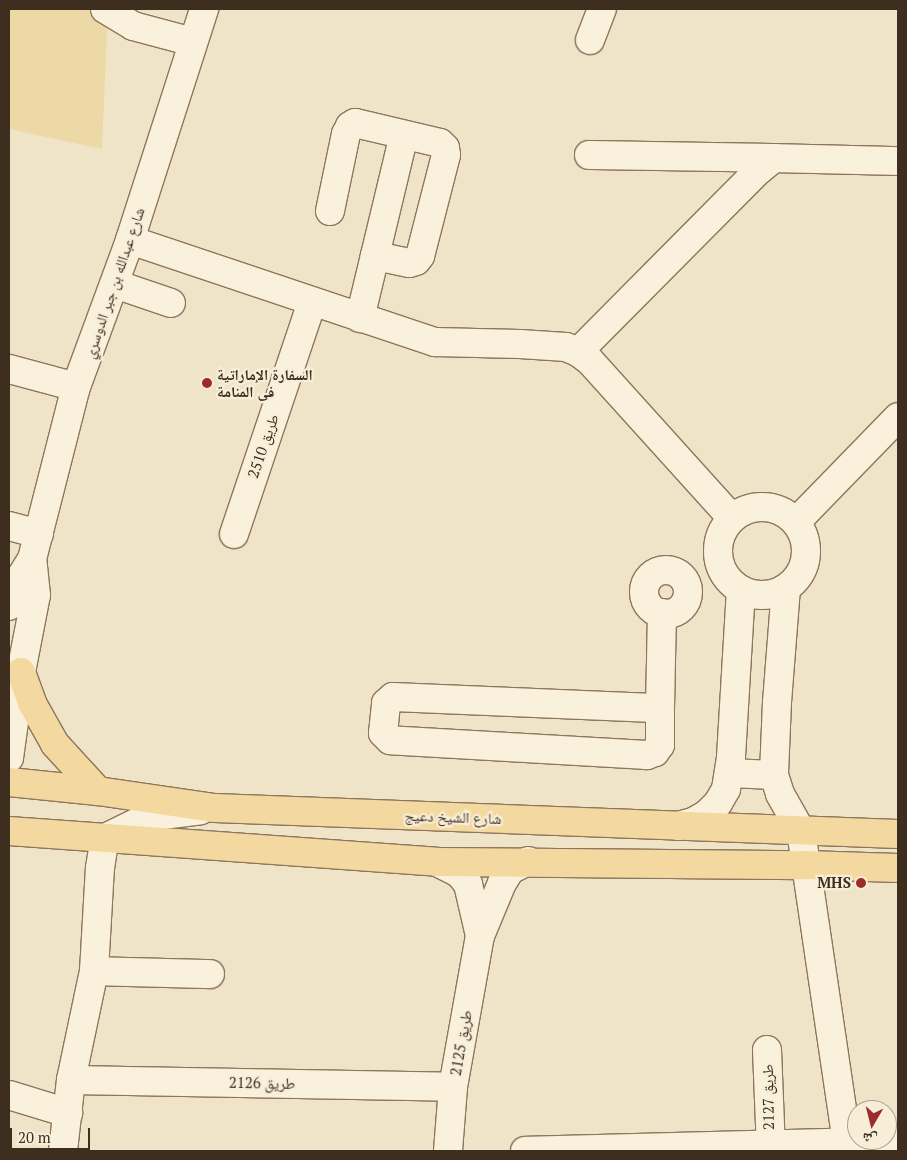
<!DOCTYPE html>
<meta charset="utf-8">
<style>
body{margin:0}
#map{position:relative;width:907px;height:1160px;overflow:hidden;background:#f0e4c8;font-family:"PT Serif","Noto Naskh Arabic",serif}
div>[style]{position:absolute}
.sand>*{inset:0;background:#ecd9a5}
.roads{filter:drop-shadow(1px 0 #8d765c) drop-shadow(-1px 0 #8d765c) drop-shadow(0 1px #8d765c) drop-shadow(0 -1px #8d765c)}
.minor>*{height:28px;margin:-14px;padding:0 14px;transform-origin:14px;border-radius:14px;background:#faf1dc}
.minor>.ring{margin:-14px;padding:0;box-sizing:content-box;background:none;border:28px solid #faf1dc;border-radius:50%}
.major>*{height:28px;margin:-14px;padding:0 14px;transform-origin:14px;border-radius:14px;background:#f3d9a0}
.dots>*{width:14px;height:14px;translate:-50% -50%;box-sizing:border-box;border:2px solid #f7eed8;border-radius:50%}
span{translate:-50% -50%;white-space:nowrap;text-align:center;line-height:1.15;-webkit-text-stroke:4.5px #f7eed8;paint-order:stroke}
.street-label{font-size:15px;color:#3d2e20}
.poi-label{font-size:15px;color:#3d2e20;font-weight:700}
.left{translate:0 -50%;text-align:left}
.right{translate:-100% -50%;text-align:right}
.frame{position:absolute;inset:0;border:10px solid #3d2e20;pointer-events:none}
.north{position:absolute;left:847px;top:1100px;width:50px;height:50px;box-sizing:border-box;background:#f7eed8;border:1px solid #ada18e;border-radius:50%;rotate:188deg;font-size:14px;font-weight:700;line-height:20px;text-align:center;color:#3d2e20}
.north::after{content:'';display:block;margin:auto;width:18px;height:22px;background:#9e2a2b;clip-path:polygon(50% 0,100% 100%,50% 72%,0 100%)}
.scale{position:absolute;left:10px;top:1128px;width:80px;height:22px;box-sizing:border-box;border:2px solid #3d2e20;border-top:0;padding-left:6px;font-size:15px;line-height:18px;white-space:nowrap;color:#3d2e20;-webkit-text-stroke:4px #f7eed8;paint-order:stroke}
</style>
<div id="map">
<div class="sand">
<div style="clip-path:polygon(9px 9px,108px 9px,102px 149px,9px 129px)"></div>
</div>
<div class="roads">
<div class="minor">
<div style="left:105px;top:9px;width:33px;rotate:31deg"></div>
<div style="left:133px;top:26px;width:62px;rotate:14.9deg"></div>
<div style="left:590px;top:40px;width:33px;rotate:-69deg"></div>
<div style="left:589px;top:155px;width:185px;rotate:0.9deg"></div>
<div style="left:330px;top:211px;width:79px;rotate:-78.3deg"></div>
<div style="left:346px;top:134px;width:9px;rotate:-63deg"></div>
<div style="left:350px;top:126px;width:6px;rotate:-31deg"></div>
<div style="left:355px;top:123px;width:87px;rotate:13.2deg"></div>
<div style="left:440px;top:143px;width:7px;rotate:45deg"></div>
<div style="left:445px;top:148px;width:7px;rotate:82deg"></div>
<div style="left:446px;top:155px;width:104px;rotate:104.4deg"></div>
<div style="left:420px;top:256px;width:6px;rotate:129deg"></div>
<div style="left:416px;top:261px;width:7px;rotate:164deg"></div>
<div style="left:409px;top:263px;width:35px;rotate:-168deg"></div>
<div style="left:130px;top:240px;width:322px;rotate:18.5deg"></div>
<div style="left:435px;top:342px;width:85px;rotate:1.3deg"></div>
<div style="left:520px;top:344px;width:46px;rotate:3.7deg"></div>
<div style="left:566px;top:347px;width:13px;rotate:23deg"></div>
<div style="left:578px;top:352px;width:15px;rotate:37deg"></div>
<div style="left:590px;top:361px;width:212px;rotate:47.9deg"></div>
<div style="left:115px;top:284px;width:59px;rotate:18.7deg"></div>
<div style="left:360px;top:318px;width:188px;rotate:-76.5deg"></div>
<div style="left:578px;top:352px;width:257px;rotate:-45.2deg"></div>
<div style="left:759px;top:170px;width:19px;rotate:-39deg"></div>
<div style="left:774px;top:158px;width:124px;rotate:1.4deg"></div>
<div style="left:9px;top:369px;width:69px;rotate:15deg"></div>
<div class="ring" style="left:718px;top:507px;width:60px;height:60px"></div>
<div style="left:796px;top:522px;width:146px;rotate:-45.8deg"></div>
<div style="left:9px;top:526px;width:31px;rotate:15deg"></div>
<div style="left:234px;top:534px;width:245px;rotate:-71.4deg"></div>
<div class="ring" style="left:644px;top:570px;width:16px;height:16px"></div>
<div style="left:786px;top:588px;width:114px;rotate:94.5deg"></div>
<div style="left:777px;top:702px;width:73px;rotate:92.4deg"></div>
<div style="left:774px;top:775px;width:20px;rotate:72deg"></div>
<div style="left:780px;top:794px;width:43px;rotate:60.4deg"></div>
<div style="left:801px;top:831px;width:315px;rotate:81.6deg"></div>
<div style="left:9px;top:606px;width:15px;rotate:-79deg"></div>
<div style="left:12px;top:591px;width:38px;rotate:-58deg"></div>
<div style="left:32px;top:559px;width:178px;rotate:-75.7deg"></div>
<div style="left:76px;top:387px;width:157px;rotate:-69.8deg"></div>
<div style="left:130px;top:240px;width:243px;rotate:-72.2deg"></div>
<div style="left:660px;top:708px;width:37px;rotate:90deg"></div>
<div style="left:660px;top:745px;width:9px;rotate:126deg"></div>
<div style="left:655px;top:752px;width:9px;rotate:159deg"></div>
<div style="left:647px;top:755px;width:257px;rotate:-176.7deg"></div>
<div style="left:390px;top:740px;width:10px;rotate:-135deg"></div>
<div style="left:383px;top:733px;width:30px;rotate:-84deg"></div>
<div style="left:386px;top:703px;width:9px;rotate:-41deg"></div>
<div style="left:393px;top:697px;width:267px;rotate:2.4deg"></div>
<div style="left:660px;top:708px;width:95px;rotate:-88.8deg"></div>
<div style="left:9px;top:758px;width:87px;rotate:-82.1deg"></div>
<div style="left:21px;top:672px;width:78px;rotate:-79deg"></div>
<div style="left:36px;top:595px;width:36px;rotate:-96deg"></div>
<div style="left:729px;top:773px;width:45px;rotate:2.5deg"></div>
<div style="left:678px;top:826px;width:16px;rotate:-15deg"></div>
<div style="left:693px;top:822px;width:16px;rotate:-30deg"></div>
<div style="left:707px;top:814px;width:16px;rotate:-45deg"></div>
<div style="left:718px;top:803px;width:16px;rotate:-60deg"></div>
<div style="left:726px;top:789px;width:32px;rotate:-81deg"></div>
<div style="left:731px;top:757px;width:167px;rotate:-86.6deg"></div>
<div style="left:437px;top:862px;width:25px;rotate:27deg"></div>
<div style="left:459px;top:873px;width:14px;rotate:51deg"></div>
<div style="left:468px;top:884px;width:53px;rotate:77deg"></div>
<div style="left:94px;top:971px;width:116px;rotate:1.5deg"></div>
<div style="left:767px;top:1050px;width:101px;rotate:87.7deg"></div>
<div style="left:71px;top:1080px;width:382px;rotate:1deg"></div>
<div style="left:9px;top:1095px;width:62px;rotate:17deg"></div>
<div style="left:63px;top:1151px;width:71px;rotate:-83.6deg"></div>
<div style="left:71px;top:1080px;width:111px;rotate:-78.1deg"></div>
<div style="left:94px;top:971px;width:103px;rotate:-86.7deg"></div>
<div style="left:100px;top:868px;width:30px;rotate:-81deg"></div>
<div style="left:105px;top:838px;width:37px;rotate:-26deg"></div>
<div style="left:138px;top:822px;width:25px;rotate:-16deg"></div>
<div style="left:162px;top:815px;width:39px;rotate:-7deg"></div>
<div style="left:448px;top:1151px;width:64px;rotate:-85.5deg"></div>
<div style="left:453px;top:1087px;width:153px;rotate:-79.9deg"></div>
<div style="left:480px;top:936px;width:57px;rotate:-67.5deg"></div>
<div style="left:502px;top:883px;width:15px;rotate:-58deg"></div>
<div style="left:510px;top:870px;width:20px;rotate:-27deg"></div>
<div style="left:525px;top:1151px;width:373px;rotate:-1.5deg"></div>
</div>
<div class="major">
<div style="left:21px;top:672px;width:33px;rotate:70deg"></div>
<div style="left:32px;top:703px;width:47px;rotate:60.7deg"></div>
<div style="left:55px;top:744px;width:64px;rotate:47.5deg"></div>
<div style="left:9px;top:782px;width:89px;rotate:5.8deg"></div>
<div style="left:98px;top:791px;width:118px;rotate:8.3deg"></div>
<div style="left:215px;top:808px;width:683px;rotate:2.18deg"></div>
<div style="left:9px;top:831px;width:429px;rotate:4.1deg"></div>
<div style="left:437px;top:862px;width:369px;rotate:0.5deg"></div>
<div style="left:806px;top:865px;width:92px;rotate:1.9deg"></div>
</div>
</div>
<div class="dots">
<div style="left:207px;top:383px;background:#9e2a2b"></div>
<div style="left:861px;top:883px;background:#9e2a2b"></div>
</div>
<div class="street-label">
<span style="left:114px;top:283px;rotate:-71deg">شارع عبدالله بن جبر الدوسري</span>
<span style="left:263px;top:446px;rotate:-71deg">طريق 2510</span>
<span style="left:453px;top:817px;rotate:2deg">شارع الشيخ دعيج</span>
<span style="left:461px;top:1043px;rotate:-80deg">طريق 2125</span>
<span style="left:262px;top:1083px;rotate:1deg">طريق 2126</span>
<span style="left:768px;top:1097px;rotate:-91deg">طريق 2127</span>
</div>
<div class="poi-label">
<span class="left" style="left:217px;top:383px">السفارة الإماراتية<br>فى المنامة</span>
<span class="right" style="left:851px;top:883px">MHS</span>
</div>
<div class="frame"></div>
<div class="north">ش</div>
<div class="scale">20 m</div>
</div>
